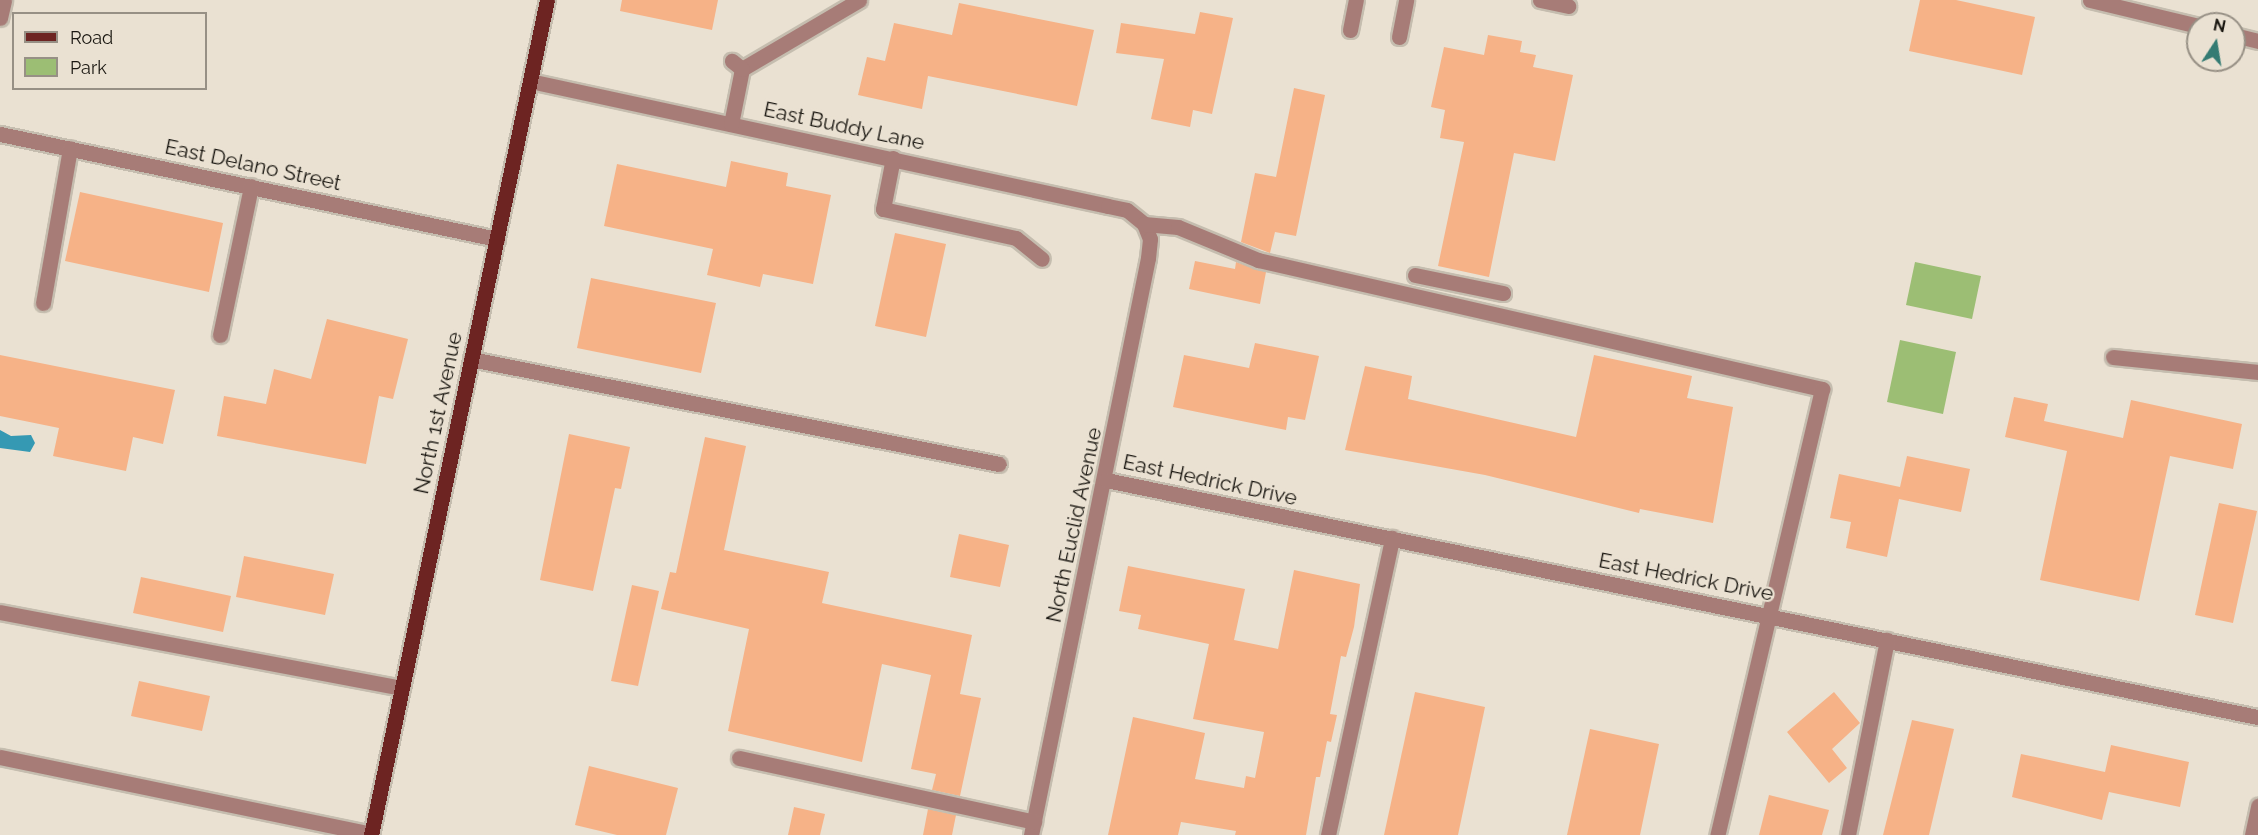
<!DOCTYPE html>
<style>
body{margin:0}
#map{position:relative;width:2258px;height:835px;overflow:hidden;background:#eae1d2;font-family:Raleway,sans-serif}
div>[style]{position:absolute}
.green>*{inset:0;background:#9cbe74}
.water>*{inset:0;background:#3599b3}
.building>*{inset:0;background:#f6b287}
.roads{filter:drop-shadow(2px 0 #c5bdaf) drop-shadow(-2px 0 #c5bdaf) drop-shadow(0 2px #c5bdaf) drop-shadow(0 -2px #c5bdaf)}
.minor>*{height:15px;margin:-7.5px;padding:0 7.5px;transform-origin:7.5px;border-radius:7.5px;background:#a77c77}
.major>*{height:15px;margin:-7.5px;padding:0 7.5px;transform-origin:7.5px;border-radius:7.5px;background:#6d2422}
span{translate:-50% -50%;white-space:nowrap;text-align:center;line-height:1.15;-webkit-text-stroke:4.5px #eae1d2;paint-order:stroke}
.street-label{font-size:21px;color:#1a1711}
.legend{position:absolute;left:12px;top:12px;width:195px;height:78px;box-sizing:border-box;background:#eae1d2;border:2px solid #979085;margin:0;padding:8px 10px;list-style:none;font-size:18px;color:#1a1711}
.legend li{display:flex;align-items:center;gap:12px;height:30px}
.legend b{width:30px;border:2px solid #979085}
.north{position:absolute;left:2186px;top:12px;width:60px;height:60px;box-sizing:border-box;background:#eae1d2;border:2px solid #979085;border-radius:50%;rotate:12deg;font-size:16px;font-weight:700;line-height:24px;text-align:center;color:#1a1711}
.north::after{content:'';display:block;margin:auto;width:21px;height:27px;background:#347b73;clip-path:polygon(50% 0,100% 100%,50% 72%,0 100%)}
</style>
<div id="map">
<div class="green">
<div style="clip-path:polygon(1915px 262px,1981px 276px,1972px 319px,1906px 305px)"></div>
<div style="clip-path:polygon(1900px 340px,1956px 352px,1943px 414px,1887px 402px)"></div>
</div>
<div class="water">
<div style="clip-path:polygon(0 430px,11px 436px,31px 435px,35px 443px,30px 452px,0 448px)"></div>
</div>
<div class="building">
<div style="clip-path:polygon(622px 0,718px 0,712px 30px,620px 11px)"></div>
<div style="clip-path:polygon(1920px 0,1956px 0,2035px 17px,2022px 75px,1909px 51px)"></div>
<div style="clip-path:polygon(959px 3px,1094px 30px,1077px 106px,928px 76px,922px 109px,858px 95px,867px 57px,885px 61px,894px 23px,952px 35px)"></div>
<div style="clip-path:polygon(1200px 12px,1233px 18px,1212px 114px,1193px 110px,1190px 127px,1151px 119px,1164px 59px,1116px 53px,1121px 23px,1195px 34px)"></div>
<div style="clip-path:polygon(1488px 35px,1522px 41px,1520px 52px,1536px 55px,1533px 67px,1573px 75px,1555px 161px,1514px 153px,1489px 277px,1438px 266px,1464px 142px,1440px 138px,1445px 110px,1431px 107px,1444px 47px,1484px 55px)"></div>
<div style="clip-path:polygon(1294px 88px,1325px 95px,1296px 236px,1275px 232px,1270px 253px,1241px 242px,1255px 173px,1276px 177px)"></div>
<div style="clip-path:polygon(731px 161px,788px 173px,786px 186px,831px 195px,813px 284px,763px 274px,760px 287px,707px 275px,713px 249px,604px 226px,617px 164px,726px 187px)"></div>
<div style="clip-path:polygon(80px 192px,223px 223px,209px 292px,65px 261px)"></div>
<div style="clip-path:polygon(895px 233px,946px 244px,926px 337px,875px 326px)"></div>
<div style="clip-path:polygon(1195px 261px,1235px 269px,1236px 262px,1266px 272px,1260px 304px,1189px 289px)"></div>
<div style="clip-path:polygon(591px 278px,716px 303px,701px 373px,577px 348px)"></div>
<div style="clip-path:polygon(327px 319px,408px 339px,393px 399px,379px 396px,366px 464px,217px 436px,224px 396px,266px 404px,274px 369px,311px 379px)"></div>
<div style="clip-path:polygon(1255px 343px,1319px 356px,1305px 420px,1288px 417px,1286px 430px,1173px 407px,1184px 355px,1249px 368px)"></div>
<div style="clip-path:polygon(0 355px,175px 390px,163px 444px,133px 437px,126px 471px,53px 456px,59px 428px,0 416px)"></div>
<div style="clip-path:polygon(1594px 355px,1692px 376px,1687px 398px,1733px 407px,1713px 523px,1640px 509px,1639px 513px,1485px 475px,1345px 450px,1365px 366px,1412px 376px,1408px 399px,1576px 437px)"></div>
<div style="clip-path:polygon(2014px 397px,2048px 404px,2044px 421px,2123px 438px,2131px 400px,2242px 424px,2233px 469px,2170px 456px,2139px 601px,2040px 580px,2067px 451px,2005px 437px)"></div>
<div style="clip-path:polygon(569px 434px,630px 447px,621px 489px,615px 488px,593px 591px,540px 580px)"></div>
<div style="clip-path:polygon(705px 437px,746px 446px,724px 550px,829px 572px,822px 603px,972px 635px,960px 694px,981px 698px,960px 796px,932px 790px,936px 774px,911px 769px,931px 675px,882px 664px,862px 762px,728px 731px,749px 629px,661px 609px,670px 572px,676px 573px)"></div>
<div style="clip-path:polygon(1907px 456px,1970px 469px,1961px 512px,1899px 499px,1887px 557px,1846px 548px,1851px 522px,1830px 518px,1839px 474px,1900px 487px)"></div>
<div style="clip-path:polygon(2219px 503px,2257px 511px,2233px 623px,2195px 615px)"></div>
<div style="clip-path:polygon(959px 534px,1009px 545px,1000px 587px,950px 577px)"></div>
<div style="clip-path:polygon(244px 556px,334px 574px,325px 615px,236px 597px)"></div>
<div style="clip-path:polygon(1128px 566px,1245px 589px,1234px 640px,1278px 649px,1294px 570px,1360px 584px,1354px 627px,1346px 657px,1341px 656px,1330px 714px,1337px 715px,1331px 742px,1327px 741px,1320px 777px,1316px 777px,1306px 835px,1235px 835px,1236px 831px,1181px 822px,1178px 835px,1108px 835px,1133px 717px,1205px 733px,1195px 779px,1244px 788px,1246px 776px,1255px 778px,1264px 732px,1193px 719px,1209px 644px,1138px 629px,1141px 615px,1119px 611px)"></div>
<div style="clip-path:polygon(141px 577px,231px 596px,223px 632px,133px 613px)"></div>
<div style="clip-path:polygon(632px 585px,659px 591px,638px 686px,611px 681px)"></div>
<div style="clip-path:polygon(139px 681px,210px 696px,202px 731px,131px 716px)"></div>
<div style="clip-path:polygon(1415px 692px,1485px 707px,1458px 835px,1384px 835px)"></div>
<div style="clip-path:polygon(1834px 692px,1860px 723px,1832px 749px,1847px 768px,1829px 783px,1787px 732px)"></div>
<div style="clip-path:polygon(1912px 720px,1954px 729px,1929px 835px,1883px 835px)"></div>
<div style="clip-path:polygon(1590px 729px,1659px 744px,1640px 835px,1567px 835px)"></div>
<div style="clip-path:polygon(2111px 745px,2189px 762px,2180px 807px,2109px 792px,2102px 820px,2012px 797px,2021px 754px,2105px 772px)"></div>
<div style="clip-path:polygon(589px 766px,678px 788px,666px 835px,617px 835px,575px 825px)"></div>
<div style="clip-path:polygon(1769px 795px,1829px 810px,1822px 835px,1759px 835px)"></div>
<div style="clip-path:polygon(794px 807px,825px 814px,820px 835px,788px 835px)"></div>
<div style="clip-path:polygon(928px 809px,956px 815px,952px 835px,923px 835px)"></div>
</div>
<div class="roads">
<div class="minor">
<div style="left:1540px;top:0;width:29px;rotate:12deg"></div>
<div style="left:2090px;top:0;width:111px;rotate:13.5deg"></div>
<div style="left:0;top:18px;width:18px;rotate:-77deg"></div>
<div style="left:1350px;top:30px;width:31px;rotate:-79deg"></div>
<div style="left:2234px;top:35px;width:25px;rotate:14deg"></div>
<div style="left:1399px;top:37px;width:38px;rotate:-79deg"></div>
<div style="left:742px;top:69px;width:136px;rotate:-30.5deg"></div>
<div style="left:530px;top:81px;width:591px;rotate:12.2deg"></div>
<div style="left:1108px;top:206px;width:19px;rotate:12deg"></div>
<div style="left:1127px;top:210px;width:22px;rotate:39deg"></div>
<div style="left:1144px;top:224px;width:16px;rotate:68deg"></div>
<div style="left:1150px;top:239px;width:19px;rotate:96deg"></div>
<div style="left:1148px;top:258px;width:589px;rotate:101.46deg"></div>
<div style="left:731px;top:124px;width:56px;rotate:-78.7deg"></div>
<div style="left:742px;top:69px;width:13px;rotate:-141deg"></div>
<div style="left:0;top:134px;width:508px;rotate:11.93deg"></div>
<div style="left:893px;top:158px;width:52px;rotate:101.1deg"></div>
<div style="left:883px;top:209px;width:136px;rotate:12.3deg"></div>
<div style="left:1016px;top:238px;width:33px;rotate:39deg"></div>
<div style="left:1144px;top:224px;width:34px;rotate:5deg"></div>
<div style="left:1178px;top:227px;width:87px;rotate:22.4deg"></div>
<div style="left:1258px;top:260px;width:579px;rotate:12.88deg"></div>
<div style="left:1822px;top:389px;width:458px;rotate:103.2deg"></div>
<div style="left:1415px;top:275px;width:90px;rotate:11.6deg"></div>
<div style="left:43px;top:303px;width:157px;rotate:-80.1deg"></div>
<div style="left:220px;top:335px;width:152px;rotate:-78.2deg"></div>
<div style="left:2113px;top:357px;width:146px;rotate:5.9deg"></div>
<div style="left:471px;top:359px;width:538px;rotate:11.25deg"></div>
<div style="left:1106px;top:480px;width:1176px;rotate:11.63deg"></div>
<div style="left:0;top:612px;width:409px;rotate:10.7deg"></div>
<div style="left:0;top:757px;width:379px;rotate:11.7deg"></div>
<div style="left:739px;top:758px;width:302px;rotate:12.2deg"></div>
<div style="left:1328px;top:835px;width:304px;rotate:-77.8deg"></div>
<div style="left:1848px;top:835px;width:199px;rotate:-78.7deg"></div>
<div style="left:2252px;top:835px;width:30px;rotate:-78deg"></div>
</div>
<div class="major">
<div style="left:371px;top:835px;width:853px;rotate:-78.1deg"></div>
</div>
</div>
<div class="street-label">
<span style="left:844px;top:126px;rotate:12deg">East Buddy Lane</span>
<span style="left:253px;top:165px;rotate:12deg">East Delano Street</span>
<span style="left:438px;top:413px;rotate:-78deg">North 1st Avenue</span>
<span style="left:1210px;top:480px;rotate:12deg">East Hedrick Drive</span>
<span style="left:1074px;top:525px;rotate:-78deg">North Euclid Avenue</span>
<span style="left:1686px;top:577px;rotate:11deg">East Hedrick Drive</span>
</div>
<ul class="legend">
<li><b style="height:8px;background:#6d2422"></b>Road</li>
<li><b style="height:16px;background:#9cbe74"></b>Park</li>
</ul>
<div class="north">N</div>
</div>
